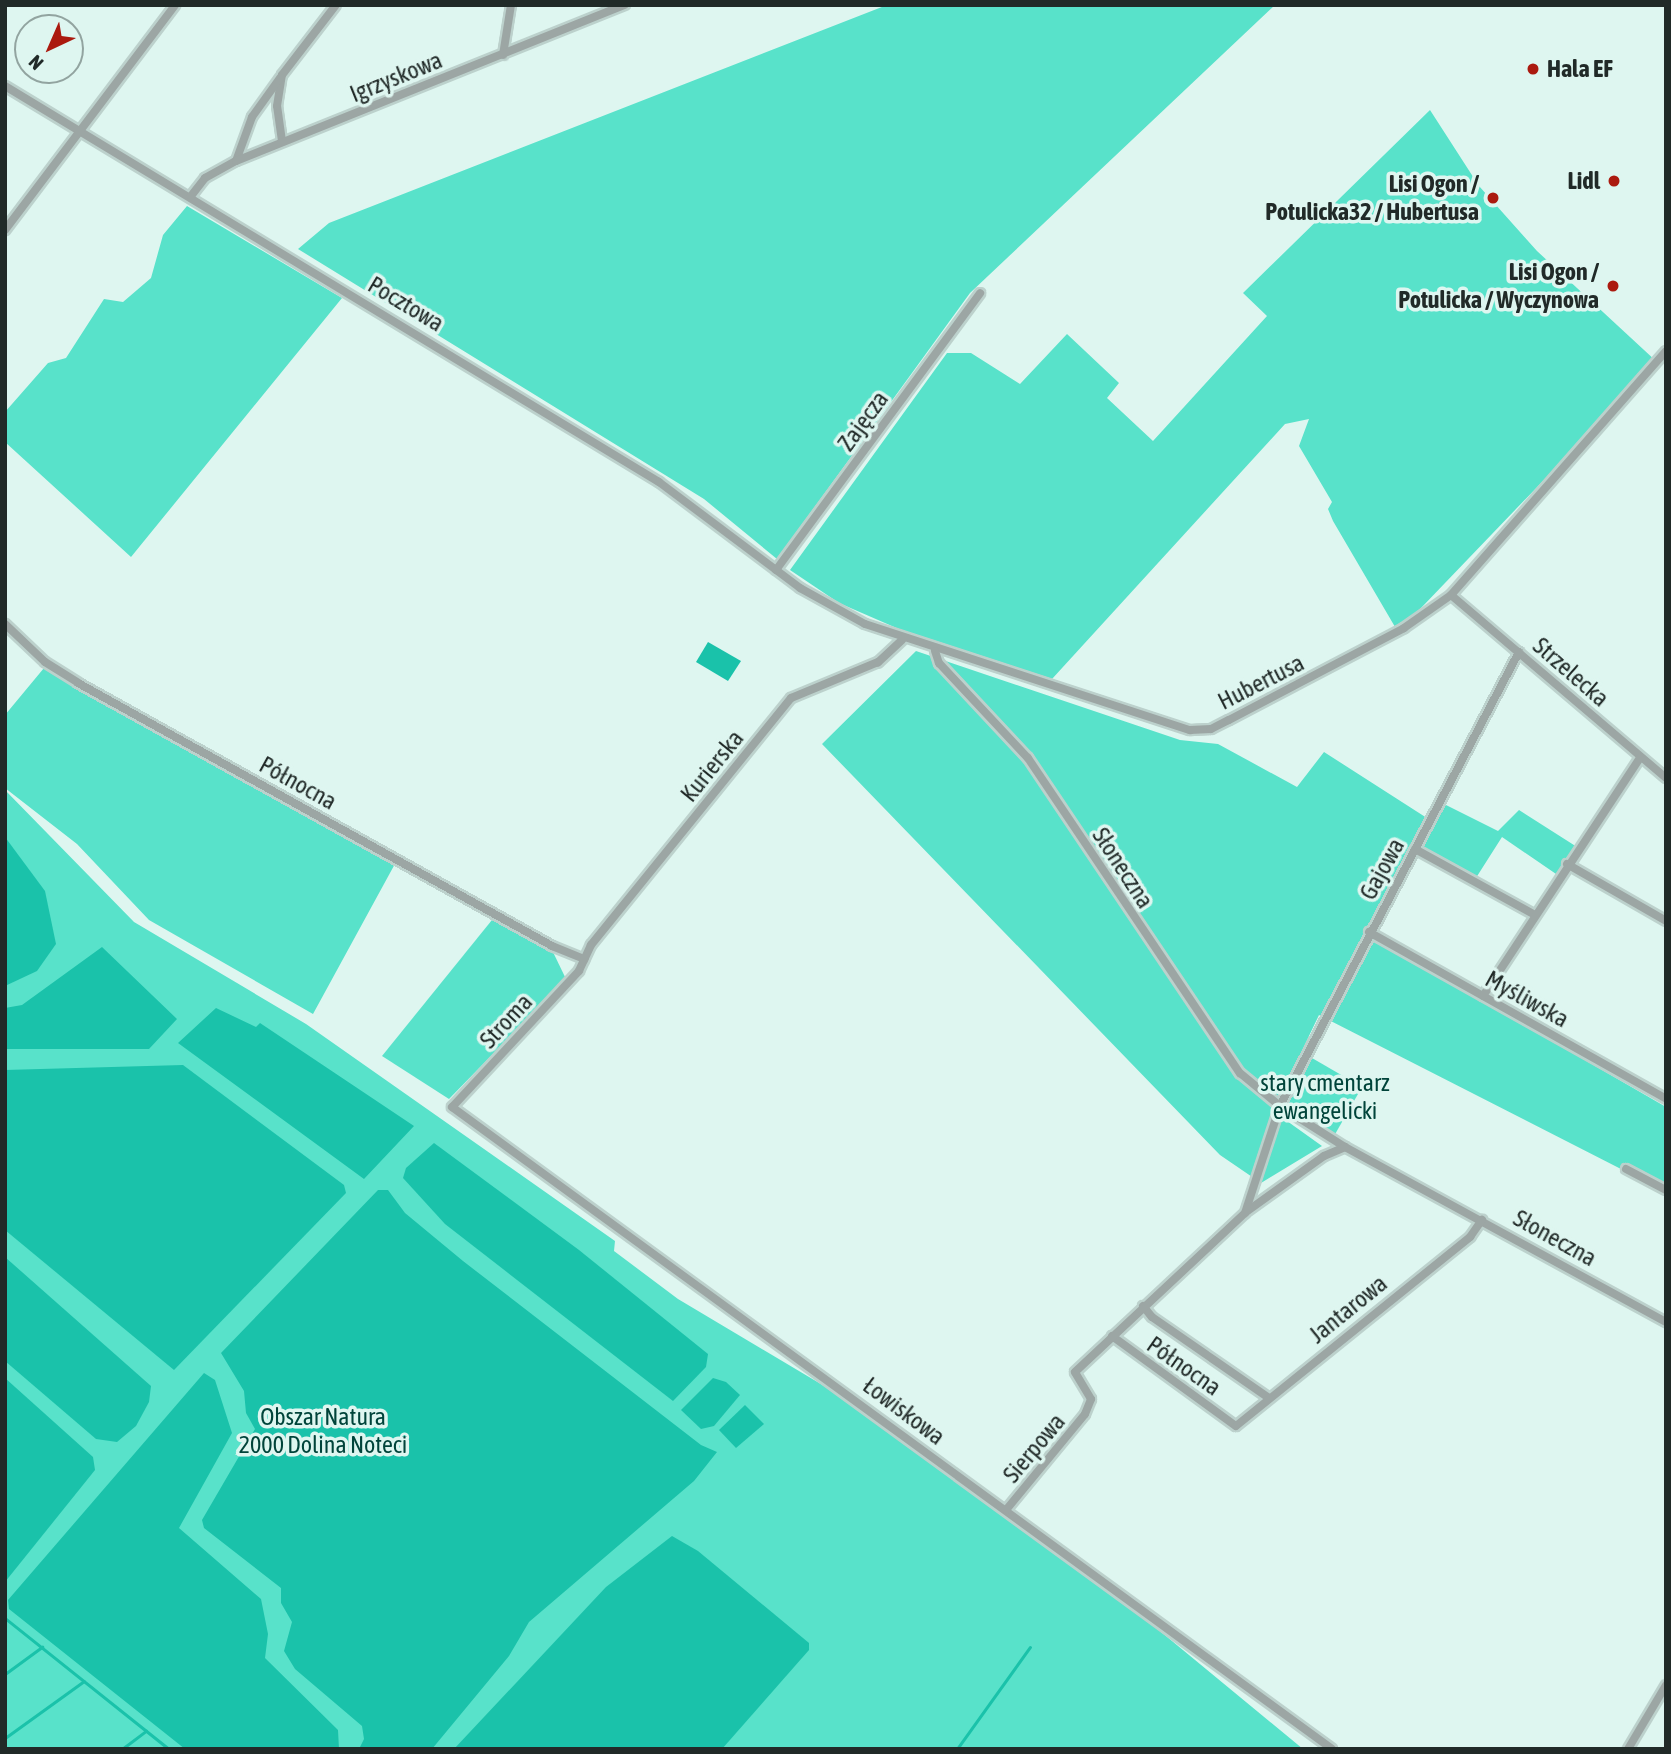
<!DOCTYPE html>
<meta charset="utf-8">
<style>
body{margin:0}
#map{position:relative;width:1671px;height:1754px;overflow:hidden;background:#def6f0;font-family:"Asap Condensed",sans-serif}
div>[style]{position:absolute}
.green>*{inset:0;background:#58e2ca}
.water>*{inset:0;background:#1ac2aa}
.stream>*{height:2.5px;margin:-1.25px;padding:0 1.25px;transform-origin:1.25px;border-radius:1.25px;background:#1ac2aa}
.roads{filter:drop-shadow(2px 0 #bcd1cc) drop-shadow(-2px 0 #bcd1cc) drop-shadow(0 2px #bcd1cc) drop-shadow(0 -2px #bcd1cc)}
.minor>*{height:8px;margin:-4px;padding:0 4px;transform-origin:4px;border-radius:4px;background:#9ca6a4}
.dots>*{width:19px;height:19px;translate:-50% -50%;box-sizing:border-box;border:4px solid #def6f0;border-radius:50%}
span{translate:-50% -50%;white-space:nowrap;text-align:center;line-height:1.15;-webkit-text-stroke:7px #def6f0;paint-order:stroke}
.poi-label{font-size:24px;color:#212a28;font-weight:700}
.left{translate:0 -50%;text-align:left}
.right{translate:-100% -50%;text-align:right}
.street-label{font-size:24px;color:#212a28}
.park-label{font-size:24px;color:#00443a}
.frame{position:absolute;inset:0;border:7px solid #212a28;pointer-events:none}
.north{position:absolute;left:14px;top:14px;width:70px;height:70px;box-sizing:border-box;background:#def6f0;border:2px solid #92a4a0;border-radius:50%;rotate:224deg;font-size:19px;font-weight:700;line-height:28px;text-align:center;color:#212a28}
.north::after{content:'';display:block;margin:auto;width:24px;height:32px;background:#ab1a0f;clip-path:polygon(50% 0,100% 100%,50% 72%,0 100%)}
</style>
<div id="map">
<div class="green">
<div style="clip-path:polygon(887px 5px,1275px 5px,970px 293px,777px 559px,704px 499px,298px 249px,329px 223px)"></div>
<div style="clip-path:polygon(1430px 110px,1479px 186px,1537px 251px,1657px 362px,1398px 632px,1333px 521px,1328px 509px,1332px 502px,1299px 446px,1309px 419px,1285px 424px,1052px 679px,908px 633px,839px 603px,790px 570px,947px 353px,971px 353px,1020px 384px,1067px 334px,1119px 383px,1107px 398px,1153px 441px,1267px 316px,1243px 293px)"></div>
<div style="clip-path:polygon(187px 206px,342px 298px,131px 557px,5px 442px,5px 412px,48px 363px,66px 358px,104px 299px,123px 302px,151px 278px,163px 235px)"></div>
<div style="clip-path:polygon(916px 651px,1180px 740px,1218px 744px,1297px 787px,1324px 752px,1430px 820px,1440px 802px,1498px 831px,1519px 810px,1577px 847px,1559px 876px,1502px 837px,1474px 881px,1415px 849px,1366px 933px,1666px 1107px,1666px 1192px,1319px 1015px,1273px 1111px,1322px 1146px,1261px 1183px,1220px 1155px,822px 744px)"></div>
<div style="clip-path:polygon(44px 668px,396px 862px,313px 1014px,149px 920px,77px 844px,5px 788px,5px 715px)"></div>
<div style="clip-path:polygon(5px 790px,134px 922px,306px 1024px,615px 1241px,614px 1251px,678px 1299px,841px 1396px,1046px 1537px,1303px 1749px,5px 1749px)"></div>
<div style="clip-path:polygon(496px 915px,552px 950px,566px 979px,449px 1099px,382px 1056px)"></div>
<div style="clip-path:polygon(1312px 1058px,1362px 1087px,1334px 1136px,1287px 1106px)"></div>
</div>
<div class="water">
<div style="clip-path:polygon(708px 642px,741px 661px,728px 681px,696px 662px)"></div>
<div style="clip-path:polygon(5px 837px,45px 891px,56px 944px,37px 971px,5px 986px)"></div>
<div style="clip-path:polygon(102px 947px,177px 1019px,149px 1049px,5px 1049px,5px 1008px,22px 1005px)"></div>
<div style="clip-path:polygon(216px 1008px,256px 1027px,260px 1023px,414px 1126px,364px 1179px,178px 1043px)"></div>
<div style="clip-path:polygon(183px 1065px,344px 1185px,346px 1193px,174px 1370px,5px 1230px,5px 1070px)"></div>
<div style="clip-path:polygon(434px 1143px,579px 1250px,708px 1354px,706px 1367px,673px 1401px,445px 1224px,403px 1178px,406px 1168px)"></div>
<div style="clip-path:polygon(378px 1190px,388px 1190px,405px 1213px,463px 1261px,701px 1445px,717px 1452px,694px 1481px,529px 1622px,509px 1656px,432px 1749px,359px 1749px,364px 1739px,362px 1726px,295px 1669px,284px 1651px,292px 1622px,281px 1603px,281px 1588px,204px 1528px,202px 1520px,255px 1429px,246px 1413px,244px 1391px,221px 1353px)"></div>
<div style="clip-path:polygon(5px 1257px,151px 1386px,149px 1402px,136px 1426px,117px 1442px,96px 1439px,5px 1361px)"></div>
<div style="clip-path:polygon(204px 1373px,215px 1380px,232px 1433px,179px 1528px,261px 1599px,268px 1634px,265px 1658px,338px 1730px,339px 1749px,185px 1749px,9px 1609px,8px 1600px)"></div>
<div style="clip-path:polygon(5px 1378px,93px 1457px,95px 1470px,5px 1582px)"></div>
<div style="clip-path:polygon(713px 1378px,726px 1382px,740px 1395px,714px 1426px,701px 1429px,681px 1410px)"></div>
<div style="clip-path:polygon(745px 1405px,764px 1424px,736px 1448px,719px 1430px)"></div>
<div style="clip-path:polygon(672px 1536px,698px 1551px,809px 1643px,809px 1650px,722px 1749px,454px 1749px,606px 1587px)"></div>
</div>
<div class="stream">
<div style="left:5px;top:1618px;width:210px;rotate:38.6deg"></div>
<div style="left:5px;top:1674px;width:46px;rotate:-36.1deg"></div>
<div style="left:5px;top:1738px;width:97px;rotate:-35.8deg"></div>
<div style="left:122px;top:1749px;width:30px;rotate:-37deg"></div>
<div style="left:957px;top:1749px;width:125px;rotate:-54.4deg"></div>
</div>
<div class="roads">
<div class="minor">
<div style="left:503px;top:55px;width:51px;rotate:-80.9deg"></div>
<div style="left:5px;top:86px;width:765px;rotate:31.2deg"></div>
<div style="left:659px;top:482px;width:176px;rotate:36.9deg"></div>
<div style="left:800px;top:588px;width:74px;rotate:29deg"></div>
<div style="left:865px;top:624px;width:342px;rotate:18.1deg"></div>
<div style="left:1190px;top:730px;width:21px;rotate:-3deg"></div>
<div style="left:1211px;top:729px;width:20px;rotate:-27deg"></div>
<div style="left:1229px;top:720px;width:198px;rotate:-27.7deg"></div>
<div style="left:1404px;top:628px;width:57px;rotate:-35.1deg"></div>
<div style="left:1451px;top:595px;width:325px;rotate:-48.6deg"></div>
<div style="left:282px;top:141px;width:35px;rotate:-98deg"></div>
<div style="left:277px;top:106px;width:31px;rotate:-81deg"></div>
<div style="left:282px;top:75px;width:88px;rotate:-52.4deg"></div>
<div style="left:236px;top:161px;width:47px;rotate:-70deg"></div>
<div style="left:252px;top:117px;width:48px;rotate:-54.3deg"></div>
<div style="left:191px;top:196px;width:23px;rotate:-52deg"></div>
<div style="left:205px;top:178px;width:35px;rotate:-29deg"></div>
<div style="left:236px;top:161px;width:419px;rotate:-21.9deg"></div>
<div style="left:5px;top:230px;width:282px;rotate:-52.9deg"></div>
<div style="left:776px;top:570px;width:344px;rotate:-53.6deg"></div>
<div style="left:1451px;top:595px;width:282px;rotate:40.4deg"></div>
<div style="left:5px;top:624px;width:55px;rotate:43.5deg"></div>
<div style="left:45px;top:662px;width:39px;rotate:32deg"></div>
<div style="left:78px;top:683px;width:542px;rotate:29.02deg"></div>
<div style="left:552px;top:946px;width:35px;rotate:22deg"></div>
<div style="left:902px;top:640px;width:33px;rotate:137deg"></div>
<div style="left:878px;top:662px;width:94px;rotate:157.5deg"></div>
<div style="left:791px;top:698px;width:318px;rotate:129deg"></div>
<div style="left:591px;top:945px;width:29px;rotate:115deg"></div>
<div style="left:579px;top:971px;width:186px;rotate:133deg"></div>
<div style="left:452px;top:1107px;width:1089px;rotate:36.11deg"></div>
<div style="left:935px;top:651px;width:13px;rotate:72deg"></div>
<div style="left:939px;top:663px;width:130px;rotate:46.9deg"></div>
<div style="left:1028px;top:758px;width:380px;rotate:56.1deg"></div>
<div style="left:1240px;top:1073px;width:52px;rotate:39.5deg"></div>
<div style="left:1280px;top:1106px;width:77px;rotate:32.2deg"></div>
<div style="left:1345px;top:1147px;width:366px;rotate:28.6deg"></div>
<div style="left:1415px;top:849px;width:135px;rotate:28.8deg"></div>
<div style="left:1567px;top:864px;width:114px;rotate:29.9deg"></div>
<div style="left:1369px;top:932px;width:341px;rotate:29.3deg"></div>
<div style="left:1483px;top:996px;width:285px;rotate:-56.6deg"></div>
<div style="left:1626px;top:1169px;width:45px;rotate:27.7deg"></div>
<div style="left:1246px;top:1212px;width:96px;rotate:-35.7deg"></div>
<div style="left:1324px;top:1156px;width:23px;rotate:-23deg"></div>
<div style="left:1143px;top:1306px;width:14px;rotate:51deg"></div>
<div style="left:1152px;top:1317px;width:142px;rotate:34.7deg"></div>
<div style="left:1112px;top:1336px;width:153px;rotate:36deg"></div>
<div style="left:1236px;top:1426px;width:301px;rotate:-38.9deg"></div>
<div style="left:1470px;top:1237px;width:21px;rotate:-55deg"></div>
<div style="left:1006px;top:1510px;width:124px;rotate:-50.5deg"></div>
<div style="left:1085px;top:1414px;width:16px;rotate:-68deg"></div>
<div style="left:1091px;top:1399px;width:31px;rotate:-121deg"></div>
<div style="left:1075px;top:1372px;width:233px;rotate:-43.1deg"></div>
<div style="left:1245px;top:1213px;width:113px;rotate:-71.9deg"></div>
<div style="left:1280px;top:1106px;width:513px;rotate:-62.24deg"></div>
<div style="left:1628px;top:1749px;width:74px;rotate:-59.3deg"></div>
</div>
</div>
<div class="dots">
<div style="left:1533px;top:69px;background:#ab1a0f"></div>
<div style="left:1614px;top:181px;background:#ab1a0f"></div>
<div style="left:1493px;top:198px;background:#ab1a0f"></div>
<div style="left:1613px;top:286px;background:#ab1a0f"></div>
</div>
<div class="poi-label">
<span class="left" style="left:1547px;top:69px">Hala EF</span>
<span class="right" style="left:1600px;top:181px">Lidl</span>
<span class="right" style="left:1479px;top:198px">Lisi Ogon /<br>Potulicka32 / Hubertusa</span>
<span class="right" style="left:1599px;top:286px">Lisi Ogon /<br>Potulicka / Wyczynowa</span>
</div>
<div class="street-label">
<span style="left:396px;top:77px;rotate:-22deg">Igrzyskowa</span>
<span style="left:406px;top:304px;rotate:31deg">Pocztowa</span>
<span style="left:863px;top:421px;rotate:-54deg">Zajęcza</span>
<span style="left:1571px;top:672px;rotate:41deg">Strzelecka</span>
<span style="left:1261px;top:682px;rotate:-27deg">Hubertusa</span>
<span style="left:712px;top:766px;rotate:-51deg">Kurierska</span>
<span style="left:298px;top:783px;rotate:29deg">Północna</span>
<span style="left:1123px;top:868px;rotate:57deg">Słoneczna</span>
<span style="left:1382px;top:869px;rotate:-61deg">Gajowa</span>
<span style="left:1527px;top:999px;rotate:29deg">Myśliwska</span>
<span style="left:506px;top:1021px;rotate:-47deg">Stroma</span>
<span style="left:1555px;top:1238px;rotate:29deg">Słoneczna</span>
<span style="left:1348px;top:1309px;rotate:-39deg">Jantarowa</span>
<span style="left:1184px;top:1366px;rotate:35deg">Północna</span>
<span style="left:904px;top:1411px;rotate:37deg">Łowiskowa</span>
<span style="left:1034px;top:1448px;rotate:-50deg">Sierpowa</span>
</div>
<div class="park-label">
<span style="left:1325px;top:1097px">stary cmentarz<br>ewangelicki</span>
<span style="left:323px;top:1431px">Obszar Natura<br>2000 Dolina Noteci</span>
</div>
<div class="frame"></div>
<div class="north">N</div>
</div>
